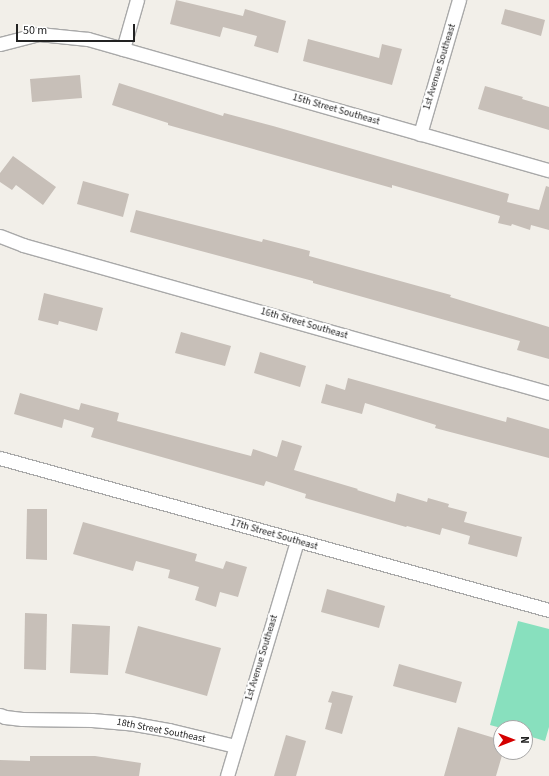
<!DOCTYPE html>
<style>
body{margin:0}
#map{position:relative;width:549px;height:776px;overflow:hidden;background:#f2efe9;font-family:"Source Sans 3",sans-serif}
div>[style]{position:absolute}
.pitch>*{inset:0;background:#88e0be}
.building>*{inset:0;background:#c7bfb8}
.roads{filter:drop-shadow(1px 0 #a9a9a9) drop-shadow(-1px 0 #a9a9a9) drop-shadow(0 1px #a9a9a9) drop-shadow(0 -1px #a9a9a9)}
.minor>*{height:13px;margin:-6.5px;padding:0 6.5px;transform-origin:6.5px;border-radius:6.5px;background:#fff}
span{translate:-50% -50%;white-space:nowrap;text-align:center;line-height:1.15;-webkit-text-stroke:4px #fff;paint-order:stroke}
.street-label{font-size:10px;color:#222}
.north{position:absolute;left:493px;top:720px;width:40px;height:40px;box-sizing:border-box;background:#fff;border:1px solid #a7a7a7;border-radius:50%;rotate:90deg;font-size:11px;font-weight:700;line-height:16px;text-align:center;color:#222}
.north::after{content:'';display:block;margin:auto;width:14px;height:18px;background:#d40000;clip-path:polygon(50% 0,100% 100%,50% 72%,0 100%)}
.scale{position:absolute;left:16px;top:24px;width:119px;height:18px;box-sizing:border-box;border:2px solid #222;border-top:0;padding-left:5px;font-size:12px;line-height:14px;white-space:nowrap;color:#222;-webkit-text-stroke:3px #fff;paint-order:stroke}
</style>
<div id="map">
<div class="pitch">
<div style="clip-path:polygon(518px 621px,549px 629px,549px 727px,545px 741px,525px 735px,525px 728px,501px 728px,490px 725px)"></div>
</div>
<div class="building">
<div style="clip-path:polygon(176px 0,243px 16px,245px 9px,286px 21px,278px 53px,254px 46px,257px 36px,223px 27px,220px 37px,170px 24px)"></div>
<div style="clip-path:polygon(505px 9px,545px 20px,541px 36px,501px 24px)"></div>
<div style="clip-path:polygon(308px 39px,379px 58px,382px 44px,402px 49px,392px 85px,303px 61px)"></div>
<div style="clip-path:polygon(80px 75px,82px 98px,32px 102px,30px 79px)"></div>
<div style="clip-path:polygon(119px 83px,223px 116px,224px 113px,273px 126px,509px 194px,507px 202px,539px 210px,546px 186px,549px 187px,549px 230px,531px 225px,530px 230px,512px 224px,511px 226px,498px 223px,500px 216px,392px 185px,392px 188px,168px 125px,168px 123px,112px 105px)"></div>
<div style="clip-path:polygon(485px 86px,523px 97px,522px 99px,549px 107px,549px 130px,478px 109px)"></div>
<div style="clip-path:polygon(13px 156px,56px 187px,43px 205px,16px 185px,12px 190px,0 182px,0 173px)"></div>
<div style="clip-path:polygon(83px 181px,129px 194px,123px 217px,77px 204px)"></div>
<div style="clip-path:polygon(136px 210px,262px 242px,263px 239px,310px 251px,309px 256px,451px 295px,450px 297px,549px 327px,549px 359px,517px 350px,520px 341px,313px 283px,313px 281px,130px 232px)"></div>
<div style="clip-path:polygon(44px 293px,103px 308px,97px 331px,59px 321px,58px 325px,38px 320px)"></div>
<div style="clip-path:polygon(181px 332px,231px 346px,225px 366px,175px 353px)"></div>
<div style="clip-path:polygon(260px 352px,306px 366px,300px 387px,254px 373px)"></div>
<div style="clip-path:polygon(348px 378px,506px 422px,507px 417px,549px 429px,549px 458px,435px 428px,436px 425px,365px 403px,362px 414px,321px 403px,326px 384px,345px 390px)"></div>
<div style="clip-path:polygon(20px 393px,79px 410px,81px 403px,119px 413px,117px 421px,251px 456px,253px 449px,277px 457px,282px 440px,302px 446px,294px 470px,358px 489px,357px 490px,395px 502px,397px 493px,427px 502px,428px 498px,449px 504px,448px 507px,467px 512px,464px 522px,522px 537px,517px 557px,468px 544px,470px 536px,442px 528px,440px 535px,407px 526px,406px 527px,305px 498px,306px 494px,266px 481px,264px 486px,91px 437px,94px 428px,64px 419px,62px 428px,14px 414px)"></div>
<div style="clip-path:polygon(27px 509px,47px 509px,47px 560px,26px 559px)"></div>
<div style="clip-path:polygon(83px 522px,197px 554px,195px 561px,223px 569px,226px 561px,247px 567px,238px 597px,220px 592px,216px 607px,195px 600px,199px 587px,168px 578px,170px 570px,136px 561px,133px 571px,73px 554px)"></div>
<div style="clip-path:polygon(327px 589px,385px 606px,379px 628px,321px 612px)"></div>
<div style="clip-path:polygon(25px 613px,47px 614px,46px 670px,24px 669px)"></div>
<div style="clip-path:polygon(72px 624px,110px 626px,108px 675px,70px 673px)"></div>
<div style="clip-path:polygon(138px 626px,221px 648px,207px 696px,125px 673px)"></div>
<div style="clip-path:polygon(399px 664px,462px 682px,456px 703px,393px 686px)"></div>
<div style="clip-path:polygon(332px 691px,353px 696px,342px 734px,325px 729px,332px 703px,328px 702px)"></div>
<div style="clip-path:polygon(458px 727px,501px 740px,501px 752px,503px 752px,496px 776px,444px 776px)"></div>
<div style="clip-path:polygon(286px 735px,306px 741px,296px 776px,274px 776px)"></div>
<div style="clip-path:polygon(30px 756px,95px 756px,141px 763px,139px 776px,0 776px,0 760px,30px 761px)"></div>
</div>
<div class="roads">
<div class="minor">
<div style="left:0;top:44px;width:40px;rotate:-14.4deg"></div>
<div style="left:39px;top:34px;width:49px;rotate:5.8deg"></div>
<div style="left:88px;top:39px;width:479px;rotate:15.9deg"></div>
<div style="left:123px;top:49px;width:51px;rotate:-74.1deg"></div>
<div style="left:420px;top:134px;width:140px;rotate:-73.8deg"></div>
<div style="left:0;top:236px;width:25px;rotate:21deg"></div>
<div style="left:23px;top:245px;width:546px;rotate:15.71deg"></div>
<div style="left:0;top:458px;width:570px;rotate:15.48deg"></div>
<div style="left:0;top:715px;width:5px;rotate:22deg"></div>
<div style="left:5px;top:717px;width:17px;rotate:7deg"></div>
<div style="left:22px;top:719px;width:70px;rotate:0.8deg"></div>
<div style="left:92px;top:720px;width:37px;rotate:5deg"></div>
<div style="left:129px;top:723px;width:41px;rotate:9.9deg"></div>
<div style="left:169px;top:730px;width:68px;rotate:13.6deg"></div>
<div style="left:227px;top:776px;width:245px;rotate:-73.4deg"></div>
</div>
</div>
<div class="street-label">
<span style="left:440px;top:67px;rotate:-73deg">1st Avenue Southeast</span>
<span style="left:336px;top:110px;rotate:16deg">15th Street Southeast</span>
<span style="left:304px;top:324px;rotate:16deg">16th Street Southeast</span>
<span style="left:274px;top:535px;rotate:16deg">17th Street Southeast</span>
<span style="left:262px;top:658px;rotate:-73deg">1st Avenue Southeast</span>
<span style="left:161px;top:731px;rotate:11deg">18th Street Southeast</span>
</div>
<div class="north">N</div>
<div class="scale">50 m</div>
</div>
